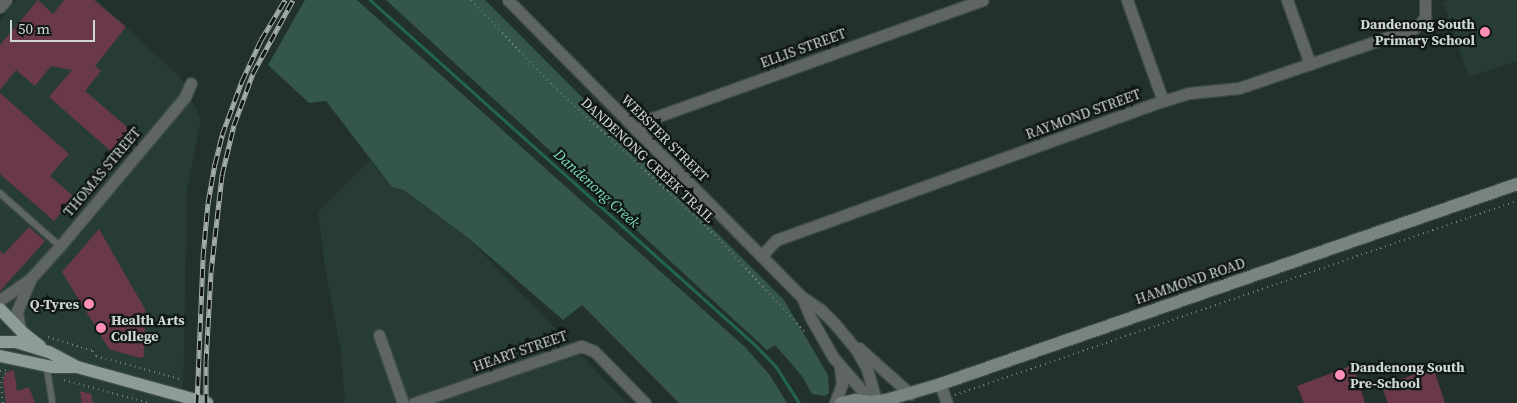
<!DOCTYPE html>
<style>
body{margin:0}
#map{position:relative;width:1517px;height:403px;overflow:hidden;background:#23312b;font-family:"Source Serif 4",serif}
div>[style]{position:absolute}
.built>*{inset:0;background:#263c34}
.green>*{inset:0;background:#34574a}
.stream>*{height:3px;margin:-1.5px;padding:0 1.5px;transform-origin:1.5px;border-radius:1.5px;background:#236650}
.building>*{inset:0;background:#6a384b}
.path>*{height:2px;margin-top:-1px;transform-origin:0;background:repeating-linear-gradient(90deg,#76827d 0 1px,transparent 0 5px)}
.roads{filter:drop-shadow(1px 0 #3e4c46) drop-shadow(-1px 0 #3e4c46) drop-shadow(0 1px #3e4c46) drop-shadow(0 -1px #3e4c46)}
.service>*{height:5.5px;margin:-2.75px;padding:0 2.75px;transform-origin:2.75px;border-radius:2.75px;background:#5e6562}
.minor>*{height:11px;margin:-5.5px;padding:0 5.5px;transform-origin:5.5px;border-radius:5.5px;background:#5e6562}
.secondary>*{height:12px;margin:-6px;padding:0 6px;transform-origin:6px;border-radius:6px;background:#79847f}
.primary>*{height:12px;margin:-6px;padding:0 6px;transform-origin:6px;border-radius:6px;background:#8d9c96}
.rail>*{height:5px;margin-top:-2.5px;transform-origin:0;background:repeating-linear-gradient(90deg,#111715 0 9px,#a5afaa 0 18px);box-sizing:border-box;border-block:1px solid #a5afaa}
.dots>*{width:14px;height:14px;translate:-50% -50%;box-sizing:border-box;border:2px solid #111715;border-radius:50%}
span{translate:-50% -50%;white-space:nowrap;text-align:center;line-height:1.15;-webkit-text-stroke:4.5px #111715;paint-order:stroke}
.poi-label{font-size:14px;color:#ced7d3;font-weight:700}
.right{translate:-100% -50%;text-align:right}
.left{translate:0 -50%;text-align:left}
.street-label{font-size:14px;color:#ced7d3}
.water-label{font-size:15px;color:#79dab7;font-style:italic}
.scale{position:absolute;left:10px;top:20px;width:85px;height:22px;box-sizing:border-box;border:2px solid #ced7d3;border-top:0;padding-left:6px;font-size:15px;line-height:18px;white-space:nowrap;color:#ced7d3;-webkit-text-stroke:4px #111715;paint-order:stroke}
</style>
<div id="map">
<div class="built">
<div style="clip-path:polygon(16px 0,97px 0,181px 78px,201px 119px,187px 190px,183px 403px,0 403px,0 20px)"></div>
<div style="clip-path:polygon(1450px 0,1517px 0,1517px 61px,1469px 77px,1443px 2px)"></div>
<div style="clip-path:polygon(370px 160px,392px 187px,404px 190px,467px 237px,627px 403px,345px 403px,341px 351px,326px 274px,318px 212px)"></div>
</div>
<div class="green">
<div style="clip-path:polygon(305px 0,357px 0,745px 347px,769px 374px,787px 403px,679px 403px,582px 305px,563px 320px,467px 237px,404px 190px,392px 187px,326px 101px,309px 103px,268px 65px)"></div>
<div style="clip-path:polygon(386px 0,485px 0,784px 300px,828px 375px,829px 393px,825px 396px,812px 394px,802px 376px,775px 345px,767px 350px)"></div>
</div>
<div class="stream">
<div style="left:370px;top:0;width:516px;rotate:41.86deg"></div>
<div style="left:754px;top:344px;width:32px;rotate:46deg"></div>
<div style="left:776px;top:367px;width:43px;rotate:57.4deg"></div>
</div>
<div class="building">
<div style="clip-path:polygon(38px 0,53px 14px,64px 0,94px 0,126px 27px,95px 66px,101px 71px,85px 91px,133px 132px,114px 154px,49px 97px,72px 70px,51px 66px,35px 86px,16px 70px,0 90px,0 45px)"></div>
<div style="clip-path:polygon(0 93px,69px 154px,50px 176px,74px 197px,54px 221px,0 174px)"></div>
<div style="clip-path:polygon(29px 227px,45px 241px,0 291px,0 251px,4px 254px)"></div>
<div style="clip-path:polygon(99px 229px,145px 309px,144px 356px,140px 358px,109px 349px,62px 272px)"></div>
<div style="clip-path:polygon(1353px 365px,1365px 403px,1304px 403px,1297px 386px)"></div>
<div style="clip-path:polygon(1433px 367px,1445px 403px,1388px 403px,1382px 387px)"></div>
<div style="clip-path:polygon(14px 370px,17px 391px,29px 387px,35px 403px,6px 403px,3px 383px,4px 376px,7px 372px)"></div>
<div style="clip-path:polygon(80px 391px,91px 394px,93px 403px,82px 403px)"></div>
</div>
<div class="path">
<div style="left:471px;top:0;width:119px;rotate:46.4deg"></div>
<div style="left:553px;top:86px;width:220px;rotate:42.6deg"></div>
<div style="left:715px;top:235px;width:131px;rotate:47.2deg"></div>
<div style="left:48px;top:337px;width:47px;rotate:17.3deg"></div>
<div style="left:93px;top:351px;width:6px;rotate:59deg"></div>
<div style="left:96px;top:356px;width:87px;rotate:15.3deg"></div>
<div style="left:0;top:371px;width:8px;rotate:-7deg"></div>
<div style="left:64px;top:380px;width:88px;rotate:15.1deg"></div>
<div style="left:955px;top:395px;width:595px;rotate:-19.04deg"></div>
<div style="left:3px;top:403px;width:20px;rotate:-96deg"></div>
<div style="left:1px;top:383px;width:12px;rotate:-70deg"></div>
</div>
<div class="roads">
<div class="service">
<div style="left:0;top:193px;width:80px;rotate:41.5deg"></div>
<div style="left:47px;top:366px;width:37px;rotate:81deg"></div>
</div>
<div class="minor">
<div style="left:508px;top:0;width:418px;rotate:45.3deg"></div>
<div style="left:802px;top:297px;width:22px;rotate:34deg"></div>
<div style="left:820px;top:309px;width:20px;rotate:45deg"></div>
<div style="left:834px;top:323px;width:34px;rotate:50deg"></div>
<div style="left:856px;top:349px;width:23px;rotate:61deg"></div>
<div style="left:867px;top:369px;width:25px;rotate:74deg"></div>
<div style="left:874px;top:393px;width:9px;rotate:103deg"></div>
<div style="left:1127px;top:0;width:107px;rotate:70.4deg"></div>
<div style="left:1287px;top:0;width:68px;rotate:70.2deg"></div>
<div style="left:0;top:7px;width:9px;rotate:-49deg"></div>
<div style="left:637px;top:131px;width:21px;rotate:-39deg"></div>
<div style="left:653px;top:118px;width:350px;rotate:-19.7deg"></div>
<div style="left:761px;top:256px;width:22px;rotate:-47deg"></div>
<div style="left:776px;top:240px;width:411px;rotate:-19.8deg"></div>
<div style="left:1163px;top:101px;width:27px;rotate:-17deg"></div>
<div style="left:1189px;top:93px;width:50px;rotate:-5.7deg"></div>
<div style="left:1239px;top:88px;width:183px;rotate:-18.8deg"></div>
<div style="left:1412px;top:29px;width:9px;rotate:-32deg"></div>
<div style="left:1420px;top:24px;width:9px;rotate:-54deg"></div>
<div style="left:1425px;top:17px;width:17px;rotate:-90deg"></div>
<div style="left:802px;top:297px;width:25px;rotate:67deg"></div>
<div style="left:812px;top:320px;width:43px;rotate:60.4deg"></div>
<div style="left:833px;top:357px;width:60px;rotate:49.1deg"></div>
<div style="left:0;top:300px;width:38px;rotate:-35deg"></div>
<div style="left:31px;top:278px;width:43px;rotate:-47.8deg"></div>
<div style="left:60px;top:246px;width:194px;rotate:-50deg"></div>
<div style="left:185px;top:97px;width:15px;rotate:-67deg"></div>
<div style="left:20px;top:330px;width:19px;rotate:-99deg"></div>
<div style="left:17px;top:311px;width:34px;rotate:-67deg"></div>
<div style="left:379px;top:335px;width:72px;rotate:70.6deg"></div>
<div style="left:859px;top:348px;width:69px;rotate:42deg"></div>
<div style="left:940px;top:384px;width:20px;rotate:70deg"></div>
<div style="left:414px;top:403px;width:176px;rotate:-18.8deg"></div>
<div style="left:581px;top:346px;width:14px;rotate:21deg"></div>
<div style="left:594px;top:351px;width:73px;rotate:45.6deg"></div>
<div style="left:835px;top:403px;width:20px;rotate:-70deg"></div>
<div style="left:842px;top:384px;width:17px;rotate:-97deg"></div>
</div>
<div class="secondary">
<div style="left:841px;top:403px;width:14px;rotate:-12deg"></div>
<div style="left:855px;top:400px;width:17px;rotate:7deg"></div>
<div style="left:872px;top:402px;width:14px;rotate:-8deg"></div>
<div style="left:886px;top:400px;width:54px;rotate:-16.1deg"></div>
<div style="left:938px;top:385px;width:613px;rotate:-19.14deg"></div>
</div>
<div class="primary">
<div style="left:0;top:309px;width:32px;rotate:46deg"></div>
<div style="left:22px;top:332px;width:23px;rotate:38deg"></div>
<div style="left:0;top:342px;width:16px"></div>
<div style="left:16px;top:342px;width:34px;rotate:17deg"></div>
<div style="left:49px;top:352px;width:32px;rotate:28deg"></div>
<div style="left:77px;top:367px;width:135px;rotate:15.5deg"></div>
<div style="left:0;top:356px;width:53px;rotate:11.9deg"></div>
<div style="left:52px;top:367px;width:25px"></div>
</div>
</div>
<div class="rail">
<div style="left:197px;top:403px;width:146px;rotate:-87.6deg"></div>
<div style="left:203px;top:257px;width:54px;rotate:-84.7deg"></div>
<div style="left:208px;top:203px;width:40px;rotate:-80deg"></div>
<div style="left:215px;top:164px;width:30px;rotate:-76deg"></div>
<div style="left:222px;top:135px;width:58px;rotate:-69.7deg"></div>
<div style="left:242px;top:81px;width:45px;rotate:-65.1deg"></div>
<div style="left:261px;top:40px;width:47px;rotate:-59deg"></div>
<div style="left:206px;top:403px;width:41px;rotate:-90deg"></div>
<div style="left:206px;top:362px;width:90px;rotate:-86.8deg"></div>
<div style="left:211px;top:272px;width:98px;rotate:-83.5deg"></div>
<div style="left:222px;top:175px;width:51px;rotate:-76.5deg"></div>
<div style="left:234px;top:125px;width:55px;rotate:-69.9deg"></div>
<div style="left:253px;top:73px;width:83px;rotate:-61.3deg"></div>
</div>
<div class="dots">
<div style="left:1485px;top:32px;background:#ff8eb9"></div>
<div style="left:89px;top:304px;background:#ff8eb9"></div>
<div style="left:101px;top:328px;background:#ff8eb9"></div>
<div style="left:1340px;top:375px;background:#ff8eb9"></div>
</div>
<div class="poi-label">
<span class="right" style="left:1475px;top:32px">Dandenong South<br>Primary School</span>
<span class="right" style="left:79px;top:304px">Q-Tyres</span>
<span class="left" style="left:111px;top:328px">Health Arts<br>College</span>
<span class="left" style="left:1350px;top:375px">Dandenong South<br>Pre-School</span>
</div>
<div class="street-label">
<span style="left:803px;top:48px;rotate:-20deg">ELLIS STREET</span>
<span style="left:1083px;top:114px;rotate:-20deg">RAYMOND STREET</span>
<span style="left:665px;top:138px;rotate:45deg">WEBSTER STREET</span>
<span style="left:648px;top:160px;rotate:43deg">DANDENONG CREEK TRAIL</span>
<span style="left:102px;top:172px;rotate:-50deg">THOMAS STREET</span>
<span style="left:1190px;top:281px;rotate:-19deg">HAMMOND ROAD</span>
<span style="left:520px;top:351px;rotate:-19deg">HEART STREET</span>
</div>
<div class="water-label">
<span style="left:597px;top:188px;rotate:42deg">Dandenong Creek</span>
</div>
<div class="scale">50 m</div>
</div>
